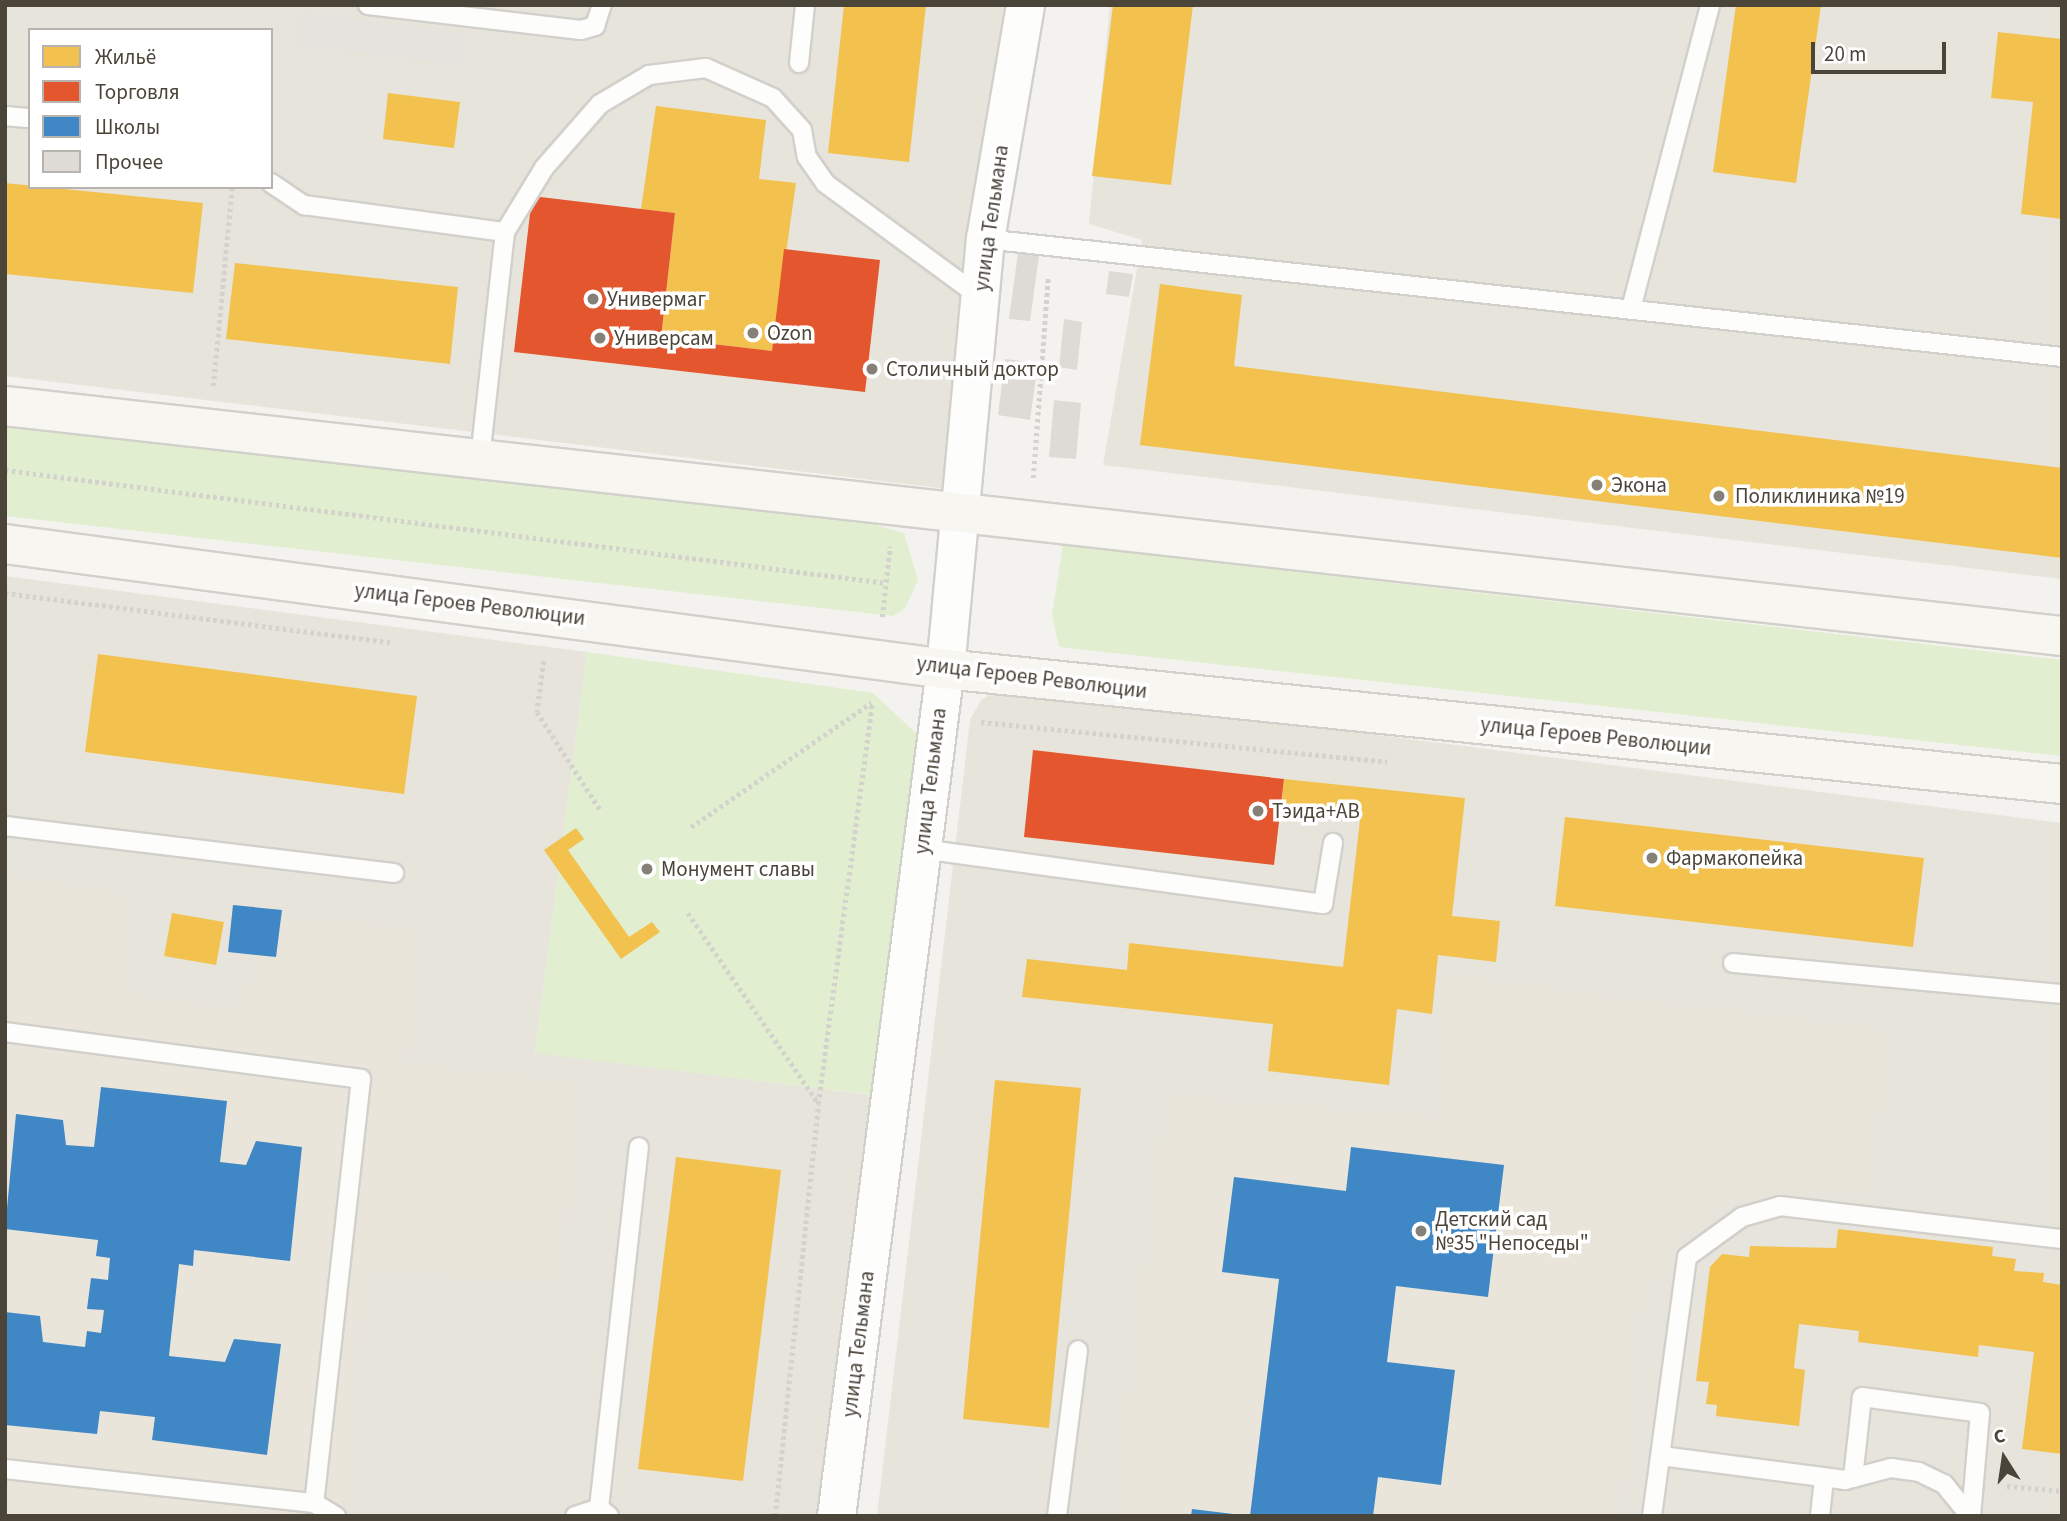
<!DOCTYPE html>
<meta charset="utf-8">
<style>
body{margin:0}
#map{position:relative;width:2067px;height:1521px;overflow:hidden;background:#f4f2ee;font-family:"Source Sans 3",sans-serif}
div>[style]{position:absolute}
.residential>*{inset:0;background:#e7e4dc}
.education>*{inset:0;background:#eae5da}
.green>*{inset:0;background:#e1eecf}
.parking>*{inset:0;background:#e6e3df}
.homes>*{inset:0;background:#f2c14e}
.shops>*{inset:0;background:#e4572e}
.schools>*{inset:0;background:#3f88c5}
.building>*{inset:0;background:#dedbd6}
.path>*{height:4.5px;margin-top:-2.25px;transform-origin:0;background:repeating-linear-gradient(90deg,#d3d2cc 0 3.5px,transparent 0 7px)}
.roads{filter:drop-shadow(2px 0 #d2d0cb) drop-shadow(-2px 0 #d2d0cb) drop-shadow(0 2px #d2d0cb) drop-shadow(0 -2px #d2d0cb)}
.lane>*{height:18px;margin:-9px;padding:0 9px;transform-origin:9px;border-radius:9px;background:#fdfdfc}
.street>*{height:37px;margin:-18.5px;padding:0 18.5px;transform-origin:18.5px;border-radius:18.5px;background:#fdfdfc}
.secondary>*{height:38px;margin:-19px;padding:0 19px;transform-origin:19px;border-radius:19px;background:#f7f6f1}
.dots>*{width:19px;height:19px;translate:-50% -50%;box-sizing:border-box;border:4px solid #fff;border-radius:50%}
span{translate:-50% -50%;white-space:nowrap;text-align:center;line-height:1.15;-webkit-text-stroke:7px #fff;paint-order:stroke}
.street-label{font-size:21px;color:#4b4439}
.poi-label{font-size:21px;color:#4b4439}
.left{translate:0 -50%;text-align:left}
.frame{position:absolute;inset:0;border:7px solid #4b4439;pointer-events:none}
.legend{position:absolute;left:28px;top:28px;width:245px;height:161px;box-sizing:border-box;background:#fff;border:2px solid #b7b4b0;margin:0;padding:9px 12px;list-style:none;font-size:21px;color:#4b4439}
.legend li{display:flex;align-items:center;gap:14px;height:35px}
.legend b{width:35px;border:2px solid #b7b4b0}
.north{position:absolute;left:1969px;top:1423px;width:70px;height:70px;-webkit-text-stroke:5px #fff;paint-order:stroke;rotate:348deg;font-size:19px;font-weight:700;line-height:28px;text-align:center;color:#4b4439}
.north::after{content:'';display:block;margin:auto;width:24px;height:32px;background:#4b4439;clip-path:polygon(50% 0,100% 100%,50% 72%,0 100%)}
.scale{position:absolute;left:1811px;top:42px;width:135px;height:32px;box-sizing:border-box;border:4px solid #4b4439;border-top:0;padding-left:9px;font-size:21px;line-height:24px;white-space:nowrap;color:#4b4439;-webkit-text-stroke:5px #fff;paint-order:stroke}
</style>
<div id="map">
<div class="residential">
<div style="clip-path:polygon(evenodd,5px 5px,1032px 5px,976px 483px,964px 491px,5px 376px,5px 5px,30px 30px,271px 30px,271px 187px,30px 187px,30px 30px)"></div>
<div style="clip-path:polygon(1110px 5px,2062px 5px,2062px 579px,1103px 465px,1142px 240px,1089px 224px)"></div>
<div style="clip-path:polygon(5px 576px,587px 652px,535px 1052px,885px 1097px,838px 1516px,5px 1516px)"></div>
<div style="clip-path:polygon(1005px 687px,2062px 823px,2062px 1516px,877px 1516px,970px 720px,981px 700px)"></div>
</div>
<div class="education">
<div style="clip-path:polygon(5px 877px,132px 898px,120px 993px,248px 1014px,263px 918px,417px 929px,402px 1065px,579px 1083px,556px 1280px,360px 1269px,341px 1516px,5px 1516px)"></div>
<div style="clip-path:polygon(1449px 978px,1888px 1033px,1863px 1191px,1759px 1191px,1711px 1213px,1667px 1249px,1635px 1313px,1617px 1516px,1117px 1516px,1170px 1098px,1439px 1119px)"></div>
</div>
<div class="green">
<div style="clip-path:polygon(5px 420px,876px 525px,904px 533px,918px 580px,905px 608px,893px 616px,5px 516px)"></div>
<div style="clip-path:polygon(1063px 545px,2062px 660px,2062px 756px,1059px 647px,1052px 615px)"></div>
<div style="clip-path:polygon(587px 652px,873px 693px,921px 738px,873px 1095px,535px 1053px)"></div>
</div>
<div class="parking">
<div style="clip-path:polygon(302px 13px,463px 33px,459px 64px,299px 45px)"></div>
</div>
<div class="homes">
<div style="clip-path:polygon(844px 5px,926px 5px,909px 162px,828px 153px)"></div>
<div style="clip-path:polygon(1113px 5px,1193px 5px,1171px 185px,1092px 176px)"></div>
<div style="clip-path:polygon(1736px 5px,1821px 5px,1796px 183px,1713px 172px)"></div>
<div style="clip-path:polygon(1998px 32px,2062px 39px,2062px 219px,2021px 214px,2033px 102px,1991px 98px)"></div>
<div style="clip-path:polygon(388px 93px,460px 102px,454px 148px,383px 139px)"></div>
<div style="clip-path:polygon(656px 106px,766px 120px,759px 179px,796px 183px,772px 351px,661px 338px,675px 213px,641px 209px)"></div>
<div style="clip-path:polygon(5px 183px,203px 203px,193px 293px,5px 274px)"></div>
<div style="clip-path:polygon(235px 263px,458px 287px,450px 364px,226px 339px)"></div>
<div style="clip-path:polygon(1160px 284px,1242px 295px,1234px 366px,2062px 468px,2062px 558px,1140px 445px)"></div>
<div style="clip-path:polygon(98px 654px,417px 696px,404px 794px,85px 752px)"></div>
<div style="clip-path:polygon(1284px 779px,1465px 798px,1452px 916px,1500px 921px,1496px 962px,1438px 955px,1432px 1014px,1397px 1009px,1389px 1085px,1268px 1071px,1273px 1024px,1022px 997px,1027px 959px,1127px 970px,1129px 943px,1343px 967px,1360px 820px,1281px 811px)"></div>
<div style="clip-path:polygon(1565px 817px,1924px 858px,1913px 947px,1555px 906px)"></div>
<div style="clip-path:polygon(576px 828px,584px 839px,568px 850px,629px 937px,652px 922px,660px 932px,621px 959px,544px 850px)"></div>
<div style="clip-path:polygon(172px 913px,224px 922px,216px 965px,164px 956px)"></div>
<div style="clip-path:polygon(995px 1080px,1081px 1088px,1049px 1428px,963px 1419px)"></div>
<div style="clip-path:polygon(676px 1157px,781px 1170px,743px 1481px,638px 1469px)"></div>
<div style="clip-path:polygon(1838px 1229px,1993px 1247px,1992px 1256px,2016px 1259px,2014px 1271px,2044px 1273px,2043px 1282px,2062px 1285px,2062px 1454px,2022px 1449px,2034px 1352px,1979px 1345px,1978px 1357px,1858px 1342px,1859px 1331px,1799px 1324px,1794px 1368px,1805px 1370px,1799px 1426px,1716px 1416px,1717px 1405px,1706px 1404px,1709px 1382px,1696px 1381px,1710px 1267px,1722px 1254px,1749px 1257px,1750px 1246px,1836px 1248px)"></div>
</div>
<div class="shops">
<div style="clip-path:polygon(532px 196px,675px 213px,661px 338px,772px 351px,784px 249px,880px 260px,865px 392px,514px 352px)"></div>
<div style="clip-path:polygon(1033px 750px,1284px 779px,1274px 865px,1024px 837px)"></div>
</div>
<div class="schools">
<div style="clip-path:polygon(233px 905px,282px 910px,276px 957px,228px 952px)"></div>
<div style="clip-path:polygon(101px 1087px,227px 1101px,220px 1162px,246px 1165px,256px 1141px,302px 1147px,290px 1261px,194px 1250px,193px 1266px,179px 1264px,169px 1356px,225px 1362px,234px 1339px,281px 1344px,267px 1455px,152px 1440px,155px 1417px,100px 1411px,97px 1434px,5px 1425px,5px 1312px,40px 1316px,43px 1342px,85px 1347px,87px 1331px,101px 1333px,104px 1310px,87px 1309px,91px 1278px,108px 1280px,110px 1258px,96px 1256px,98px 1240px,5px 1229px,16px 1114px,63px 1120px,66px 1145px,94px 1147px)"></div>
<div style="clip-path:polygon(1351px 1147px,1504px 1165px,1488px 1297px,1396px 1286px,1387px 1362px,1455px 1370px,1441px 1485px,1378px 1477px,1373px 1516px,1250px 1516px,1279px 1279px,1222px 1272px,1234px 1177px,1346px 1191px)"></div>
<div style="clip-path:polygon(1192px 1509px,1233px 1514px,1233px 1516px,1191px 1516px)"></div>
</div>
<div class="building">
<div style="clip-path:polygon(1018px 253px,1039px 256px,1030px 321px,1009px 319px)"></div>
<div style="clip-path:polygon(1109px 271px,1133px 274px,1129px 297px,1106px 294px)"></div>
<div style="clip-path:polygon(1064px 319px,1082px 322px,1077px 370px,1059px 367px)"></div>
<div style="clip-path:polygon(1005px 359px,1038px 363px,1030px 420px,998px 415px)"></div>
<div style="clip-path:polygon(1054px 400px,1081px 403px,1076px 459px,1049px 457px)"></div>
</div>
<div class="path">
<div style="left:213px;top:386px;width:200px;rotate:-84.5deg"></div>
<div style="left:5px;top:470px;width:888px;rotate:7.31deg"></div>
<div style="left:1033px;top:478px;width:200px;rotate:-85.7deg"></div>
<div style="left:5px;top:593px;width:388px;rotate:7.3deg"></div>
<div style="left:882px;top:617px;width:71px;rotate:-83.6deg"></div>
<div style="left:544px;top:661px;width:51px;rotate:97.8deg"></div>
<div style="left:537px;top:712px;width:118px;rotate:57.1deg"></div>
<div style="left:981px;top:722px;width:408px;rotate:5.6deg"></div>
<div style="left:691px;top:827px;width:219px;rotate:-34.6deg"></div>
<div style="left:688px;top:913px;width:230px;rotate:55.6deg"></div>
<div style="left:2007px;top:1486px;width:55px;rotate:5.2deg"></div>
<div style="left:775px;top:1516px;width:414px;rotate:-84deg"></div>
<div style="left:818px;top:1104px;width:405px;rotate:-82.3deg"></div>
</div>
<div class="roads">
<div class="lane">
<div style="left:368px;top:5px;width:214px;rotate:6.7deg"></div>
<div style="left:581px;top:30px;width:15px;rotate:-16deg"></div>
<div style="left:595px;top:26px;width:22px;rotate:-72deg"></div>
<div style="left:799px;top:63px;width:58px;rotate:-84.1deg"></div>
<div style="left:5px;top:116px;width:25px;rotate:5deg"></div>
<div style="left:271px;top:183px;width:40px;rotate:34deg"></div>
<div style="left:304px;top:205px;width:203px;rotate:7.7deg"></div>
<div style="left:505px;top:232px;width:229px;rotate:96.3deg"></div>
<div style="left:505px;top:232px;width:75px;rotate:-58.6deg"></div>
<div style="left:544px;top:168px;width:85px;rotate:-48.8deg"></div>
<div style="left:600px;top:104px;width:57px;rotate:-30.6deg"></div>
<div style="left:649px;top:75px;width:57px;rotate:-7deg"></div>
<div style="left:706px;top:68px;width:73px;rotate:24.1deg"></div>
<div style="left:773px;top:98px;width:43px;rotate:47.8deg"></div>
<div style="left:802px;top:130px;width:27px;rotate:80deg"></div>
<div style="left:807px;top:157px;width:32px;rotate:55deg"></div>
<div style="left:825px;top:183px;width:192px;rotate:36.3deg"></div>
<div style="left:985px;top:239px;width:1083px;rotate:6.25deg"></div>
<div style="left:1631px;top:309px;width:314px;rotate:-75.4deg"></div>
<div style="left:5px;top:826px;width:392px;rotate:6.9deg"></div>
<div style="left:922px;top:849px;width:405px;rotate:7.8deg"></div>
<div style="left:1323px;top:904px;width:62px;rotate:-80.7deg"></div>
<div style="left:1733px;top:963px;width:330px;rotate:5.4deg"></div>
<div style="left:5px;top:1032px;width:359px;rotate:7.5deg"></div>
<div style="left:361px;top:1079px;width:427px;rotate:96.3deg"></div>
<div style="left:1661px;top:1456px;width:186px;rotate:7.4deg"></div>
<div style="left:1845px;top:1480px;width:48px;rotate:-14.6deg"></div>
<div style="left:1891px;top:1468px;width:28px;rotate:8deg"></div>
<div style="left:1919px;top:1472px;width:28px;rotate:26deg"></div>
<div style="left:1944px;top:1484px;width:41px;rotate:50.9deg"></div>
<div style="left:5px;top:1469px;width:311px;rotate:6.3deg"></div>
<div style="left:314px;top:1503px;width:26px;rotate:31deg"></div>
<div style="left:1853px;top:1478px;width:81px;rotate:-83.7deg"></div>
<div style="left:1862px;top:1397px;width:119px;rotate:7.7deg"></div>
<div style="left:1980px;top:1413px;width:103px;rotate:95deg"></div>
<div style="left:575px;top:1516px;width:25px;rotate:-18deg"></div>
<div style="left:609px;top:1516px;width:13px;rotate:-141deg"></div>
<div style="left:599px;top:1508px;width:363px;rotate:-83.7deg"></div>
<div style="left:1057px;top:1516px;width:167px;rotate:-82.8deg"></div>
<div style="left:1652px;top:1516px;width:261px;rotate:-82.3deg"></div>
<div style="left:1687px;top:1257px;width:68px;rotate:-36deg"></div>
<div style="left:1742px;top:1217px;width:40px;rotate:-16deg"></div>
<div style="left:1780px;top:1206px;width:284px;rotate:6.7deg"></div>
<div style="left:1820px;top:1516px;width:39px;rotate:-84deg"></div>
</div>
<div class="street">
<div style="left:836px;top:1516px;width:854px;rotate:-82.67deg"></div>
<div style="left:945px;top:669px;width:432px;rotate:-84.7deg"></div>
<div style="left:985px;top:239px;width:237px;rotate:-80.3deg"></div>
</div>
<div class="secondary">
<div style="left:5px;top:406px;width:2070px;rotate:6.38deg"></div>
<div style="left:5px;top:544px;width:948px;rotate:7.57deg"></div>
<div style="left:945px;top:669px;width:1123px;rotate:5.88deg"></div>
</div>
</div>
<div class="dots">
<div style="left:593px;top:299px;background:#868178"></div>
<div style="left:753px;top:333px;background:#868178"></div>
<div style="left:600px;top:338px;background:#868178"></div>
<div style="left:872px;top:369px;background:#868178"></div>
<div style="left:1597px;top:485px;background:#868178"></div>
<div style="left:1719px;top:496px;background:#868178"></div>
<div style="left:1258px;top:811px;background:#868178"></div>
<div style="left:1652px;top:858px;background:#868178"></div>
<div style="left:647px;top:869px;background:#868178"></div>
<div style="left:1421px;top:1231px;background:#868178"></div>
</div>
<div class="street-label">
<span style="left:991px;top:218px;rotate:-82deg">улица Тельмана</span>
<span style="left:470px;top:604px;rotate:7deg">улица Героев Революции</span>
<span style="left:1032px;top:677px;rotate:7deg">улица Героев Революции</span>
<span style="left:1596px;top:736px;rotate:6deg">улица Героев Революции</span>
<span style="left:930px;top:781px;rotate:-83deg">улица Тельмана</span>
<span style="left:858px;top:1344px;rotate:-83deg">улица Тельмана</span>
</div>
<div class="poi-label">
<span class="left" style="left:607px;top:299px">Универмаг</span>
<span class="left" style="left:767px;top:333px">Ozon</span>
<span class="left" style="left:614px;top:338px">Универсам</span>
<span class="left" style="left:886px;top:369px">Столичный доктор</span>
<span class="left" style="left:1611px;top:485px">Экона</span>
<span class="left" style="left:1735px;top:496px">Поликлиника №19</span>
<span class="left" style="left:1272px;top:811px">Тэида+АВ</span>
<span class="left" style="left:1666px;top:858px">Фармакопейка</span>
<span class="left" style="left:661px;top:869px">Монумент славы</span>
<span class="left" style="left:1435px;top:1231px">Детский сад<br>№35 "Непоседы"</span>
</div>
<div class="frame"></div>
<ul class="legend">
<li><b style="height:19px;background:#f2c14e"></b>Жильё</li>
<li><b style="height:19px;background:#e4572e"></b>Торговля</li>
<li><b style="height:19px;background:#3f88c5"></b>Школы</li>
<li><b style="height:19px;background:#dedbd6"></b>Прочее</li>
</ul>
<div class="north">С</div>
<div class="scale">20 m</div>
</div>
